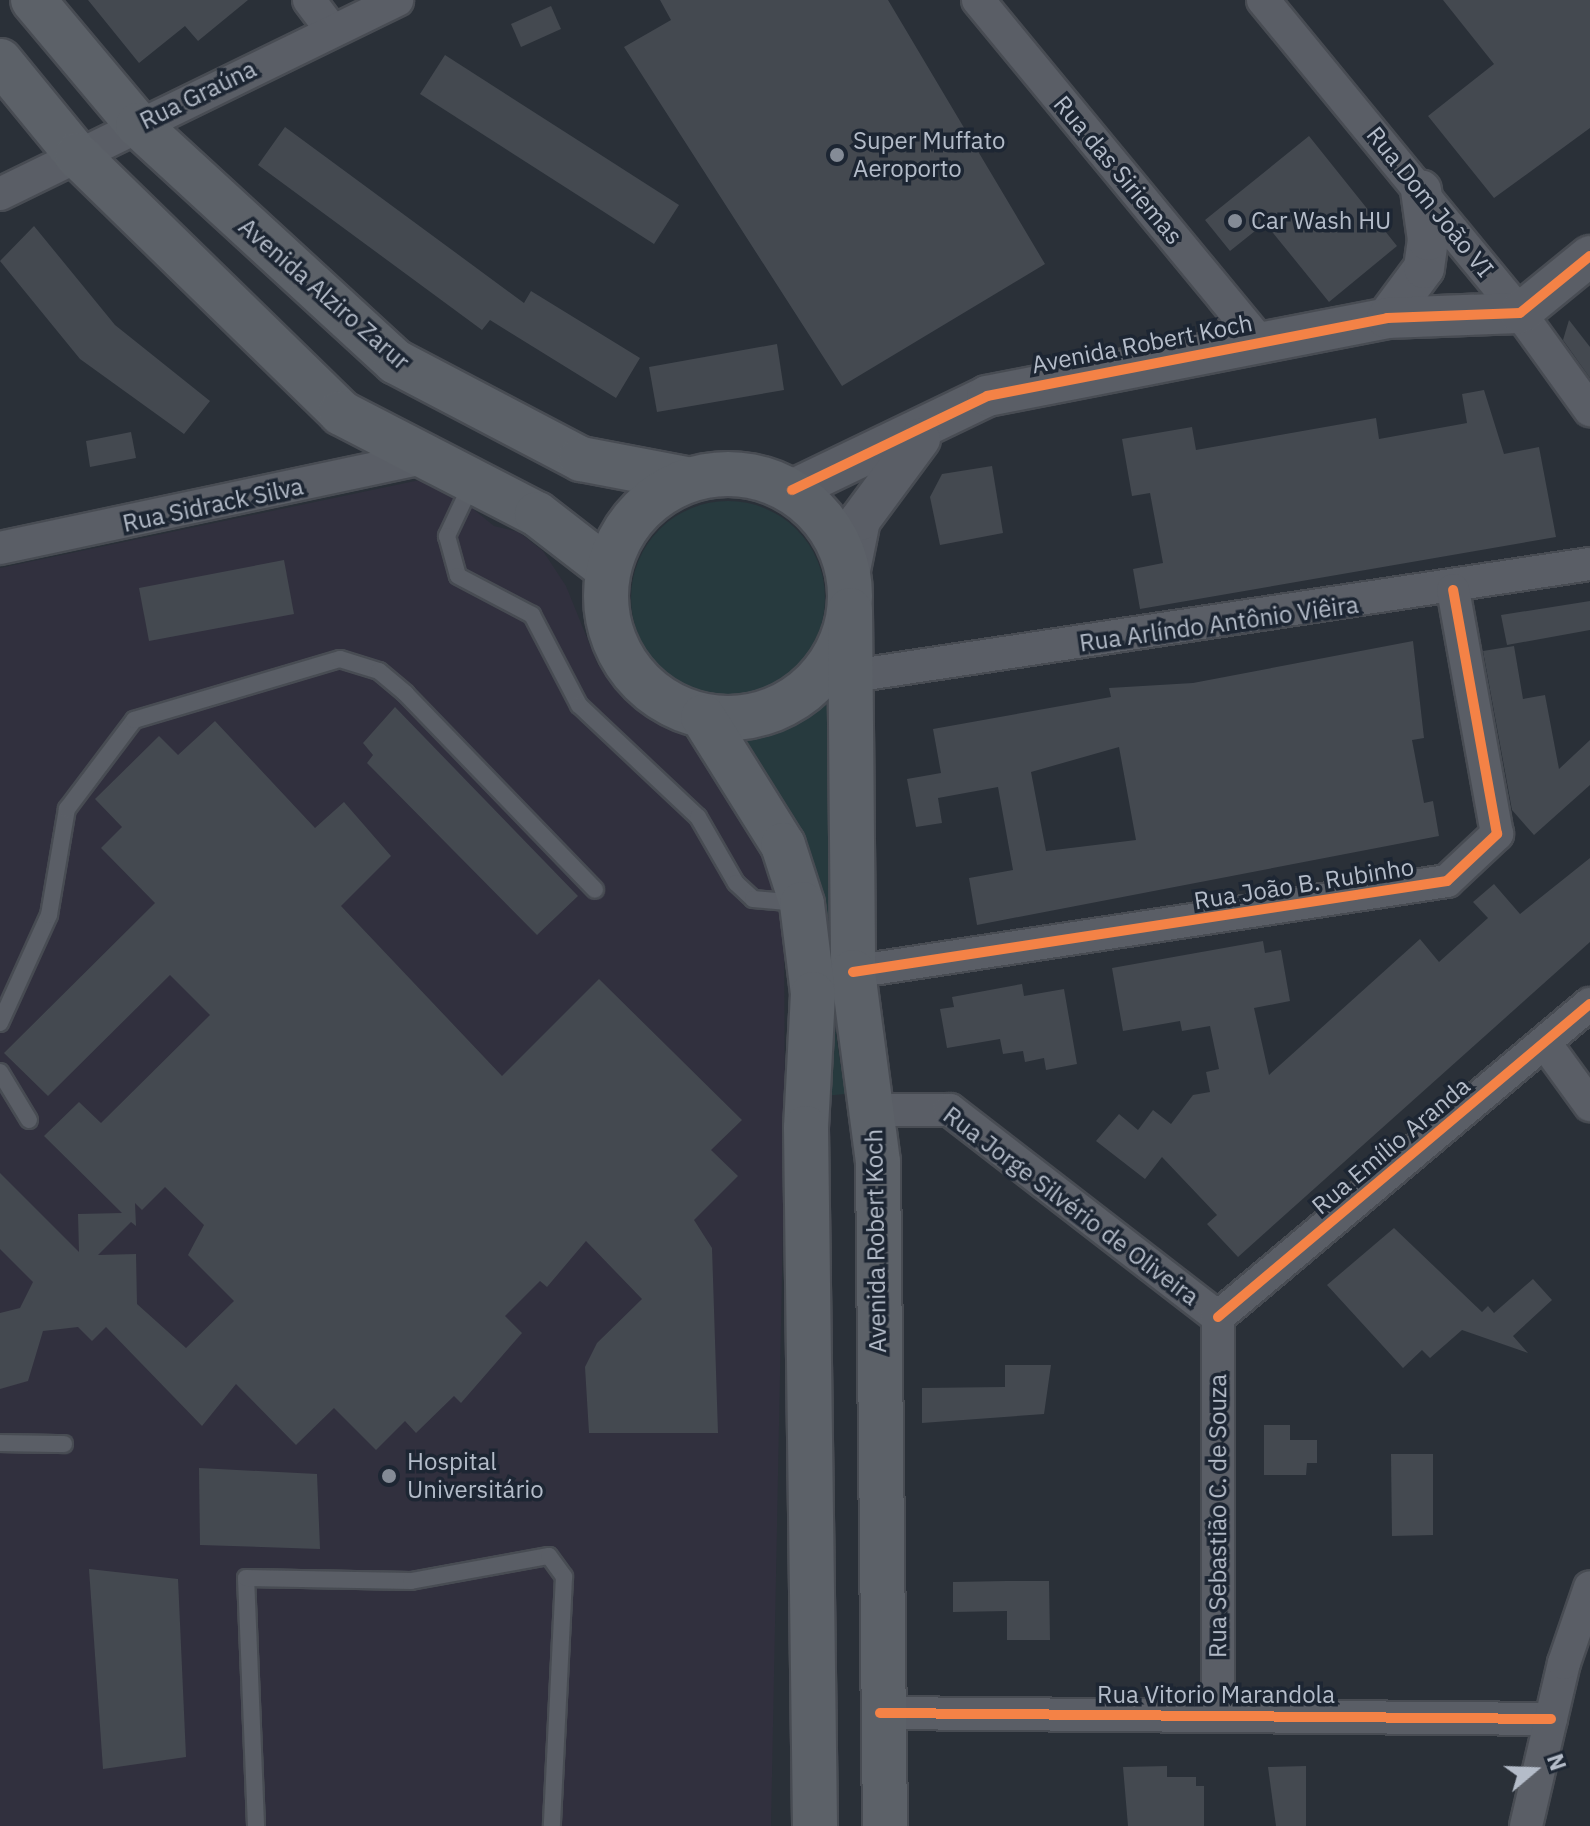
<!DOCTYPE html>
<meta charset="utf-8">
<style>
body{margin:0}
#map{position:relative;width:1590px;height:1826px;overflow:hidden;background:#2a3038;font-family:"IBM Plex Sans",sans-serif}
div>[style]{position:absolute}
.medical>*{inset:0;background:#31303e}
.green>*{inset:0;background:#273a3e}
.round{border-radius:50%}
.building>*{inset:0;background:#444950}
.roads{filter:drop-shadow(2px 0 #484c53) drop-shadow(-2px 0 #484c53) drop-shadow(0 2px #484c53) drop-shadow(0 -2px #484c53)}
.service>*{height:16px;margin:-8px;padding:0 8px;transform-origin:8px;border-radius:8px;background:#5a5e66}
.minor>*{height:32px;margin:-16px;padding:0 16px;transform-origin:16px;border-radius:16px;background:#5a5e66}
.tertiary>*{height:40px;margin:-20px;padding:0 20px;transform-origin:20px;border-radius:20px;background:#5a5e66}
.primary>*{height:44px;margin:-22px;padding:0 22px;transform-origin:22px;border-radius:22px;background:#5c6168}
.primary>.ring{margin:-22px;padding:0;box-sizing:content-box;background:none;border:44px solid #5c6168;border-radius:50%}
.cycleway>*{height:10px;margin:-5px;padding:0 5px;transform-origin:5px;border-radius:5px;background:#f48246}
.dots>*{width:22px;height:22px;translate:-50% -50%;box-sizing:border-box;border:4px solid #1d2633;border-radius:50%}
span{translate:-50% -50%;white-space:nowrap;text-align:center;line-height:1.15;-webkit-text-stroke:7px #1d2633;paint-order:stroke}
.street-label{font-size:24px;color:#b4bcc9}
.poi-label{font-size:24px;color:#b4bcc9}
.left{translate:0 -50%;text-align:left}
.north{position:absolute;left:1494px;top:1730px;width:80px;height:80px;-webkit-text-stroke:6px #1d2633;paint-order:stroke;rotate:71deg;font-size:22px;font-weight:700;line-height:32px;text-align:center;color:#b4bcc9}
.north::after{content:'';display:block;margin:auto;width:28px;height:36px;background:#b4bcc9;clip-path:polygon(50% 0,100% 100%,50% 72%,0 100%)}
</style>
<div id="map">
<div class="medical">
<div style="clip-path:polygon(434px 477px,494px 526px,519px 532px,543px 551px,566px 586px,598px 665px,682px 733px,719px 775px,771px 859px,784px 918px,785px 1125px,771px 1826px,0 1826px,0 568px)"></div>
</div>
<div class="green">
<div class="round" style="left:631px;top:501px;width:194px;height:194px"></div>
<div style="clip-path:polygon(828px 695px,832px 1007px,845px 1094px,824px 1096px,802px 847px,771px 781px,739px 744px,803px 720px)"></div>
</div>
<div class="building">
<div style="clip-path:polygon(88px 0,248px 0,198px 41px,185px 26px,139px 63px)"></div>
<div style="clip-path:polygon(660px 0,888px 0,1045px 264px,842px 386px,624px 47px,671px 20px)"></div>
<div style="clip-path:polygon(1443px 0,1590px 0,1590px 128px,1494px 198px,1428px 116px,1494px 64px)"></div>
<div style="clip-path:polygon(551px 6px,561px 29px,521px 47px,511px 24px)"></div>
<div style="clip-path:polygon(445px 55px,679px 205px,654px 244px,420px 94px)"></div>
<div style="clip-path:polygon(285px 127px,524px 303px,531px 291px,640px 358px,616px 398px,490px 320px,482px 330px,258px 165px)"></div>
<div style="clip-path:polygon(1309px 136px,1397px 246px,1329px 302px,1265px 223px,1230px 251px,1205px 220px)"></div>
<div style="clip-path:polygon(34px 226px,115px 325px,210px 401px,184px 434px,80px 359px,0 261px)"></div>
<div style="clip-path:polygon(1569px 320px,1590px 347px,1590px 378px,1563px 340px)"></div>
<div style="clip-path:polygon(777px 344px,784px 390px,657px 412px,649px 367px)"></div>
<div style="clip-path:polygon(1484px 390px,1504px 454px,1539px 447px,1556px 537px,1140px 609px,1133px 569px,1163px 563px,1150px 493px,1132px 496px,1122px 439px,1192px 427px,1196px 450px,1376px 418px,1379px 439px,1467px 423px,1462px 394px)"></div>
<div style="clip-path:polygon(131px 432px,136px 458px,90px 467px,86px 441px)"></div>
<div style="clip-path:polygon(992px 466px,1003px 533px,940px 545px,930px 497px,942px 474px)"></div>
<div style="clip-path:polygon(284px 560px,294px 614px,149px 641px,139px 588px)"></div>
<div style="clip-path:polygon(1590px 601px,1590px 630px,1507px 645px,1501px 615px)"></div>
<div style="clip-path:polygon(evenodd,1413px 641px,1424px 738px,1412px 740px,1424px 803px,1433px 801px,1439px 836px,977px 925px,969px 878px,1013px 870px,998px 787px,938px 798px,942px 823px,916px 827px,907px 779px,941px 773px,933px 729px,1111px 697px,1109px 688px,1193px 683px,1413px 641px,1119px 747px,1136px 840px,1046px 851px,1031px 772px,1119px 747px)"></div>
<div style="clip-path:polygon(1514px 646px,1523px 699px,1545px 695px,1559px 769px,1590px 740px,1590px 785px,1534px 835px,1512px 810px,1483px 651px)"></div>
<div style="clip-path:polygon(395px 707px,578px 896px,537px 935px,367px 763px,373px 755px,363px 743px)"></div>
<div style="clip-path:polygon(evenodd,215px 721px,315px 828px,344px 802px,391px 856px,341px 906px,502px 1076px,599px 979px,742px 1120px,711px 1150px,738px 1176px,694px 1220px,712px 1248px,718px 1433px,589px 1433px,585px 1367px,597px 1343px,642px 1299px,586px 1241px,547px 1287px,540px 1281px,505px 1316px,522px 1333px,461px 1403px,454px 1396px,416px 1433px,405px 1421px,376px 1450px,334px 1408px,296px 1445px,236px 1384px,202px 1426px,106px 1327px,92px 1341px,78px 1327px,43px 1331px,28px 1381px,0 1389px,0 1313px,20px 1308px,33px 1282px,0 1249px,0 1173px,79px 1252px,78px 1214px,122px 1213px,44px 1136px,79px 1102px,101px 1123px,210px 1015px,170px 975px,48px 1096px,4px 1053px,155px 903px,101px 848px,122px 827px,95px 799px,159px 736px,178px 755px,215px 721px,165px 1187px,204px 1225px,188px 1255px,234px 1301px,186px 1348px,137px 1304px,136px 1254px,98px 1255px,131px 1222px,136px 1226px,135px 1203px,142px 1210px,165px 1187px)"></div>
<div style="clip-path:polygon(1590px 858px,1590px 942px,1238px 1257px,1207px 1224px,1217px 1215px,1162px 1157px,1145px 1179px,1096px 1141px,1119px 1114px,1138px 1130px,1153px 1110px,1171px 1124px,1193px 1095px,1210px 1092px,1206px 1072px,1219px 1069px,1210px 1026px,1182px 1031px,1180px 1021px,1123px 1031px,1112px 968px,1263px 941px,1265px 953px,1281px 950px,1290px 1001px,1254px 1008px,1269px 1075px,1420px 939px,1439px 962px,1488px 918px,1473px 902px,1494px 884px,1520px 914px)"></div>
<div style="clip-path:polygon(1022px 984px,1024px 996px,1064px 989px,1077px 1064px,1046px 1070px,1044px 1058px,1025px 1062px,1023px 1051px,1003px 1054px,1000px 1039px,947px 1048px,940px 1009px,954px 1007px,952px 997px)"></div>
<div style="clip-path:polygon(1394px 1228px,1482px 1312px,1488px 1306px,1494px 1313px,1533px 1279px,1552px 1300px,1513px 1336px,1528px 1353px,1462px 1330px,1430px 1358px,1422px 1350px,1403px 1368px,1327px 1285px)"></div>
<div style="clip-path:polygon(1005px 1365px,1051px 1365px,1044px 1414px,922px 1423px,922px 1388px,1005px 1387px)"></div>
<div style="clip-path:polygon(1264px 1425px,1290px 1425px,1290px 1440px,1317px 1440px,1317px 1463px,1307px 1463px,1306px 1475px,1264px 1475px)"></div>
<div style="clip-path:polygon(1391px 1454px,1433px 1454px,1433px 1535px,1392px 1536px)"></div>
<div style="clip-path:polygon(199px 1468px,317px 1474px,320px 1549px,200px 1545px)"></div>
<div style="clip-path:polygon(89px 1569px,178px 1579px,186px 1757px,103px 1769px)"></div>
<div style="clip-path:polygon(1007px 1581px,1049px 1581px,1050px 1640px,1007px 1640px,1007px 1611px,953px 1612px,953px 1582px)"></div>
<div style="clip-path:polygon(1167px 1766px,1167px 1777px,1196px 1777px,1196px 1786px,1204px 1786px,1204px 1826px,1128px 1826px,1123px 1767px)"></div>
<div style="clip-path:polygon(1306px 1766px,1306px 1826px,1276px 1826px,1268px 1767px)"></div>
</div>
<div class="roads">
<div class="service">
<div style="left:472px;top:483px;width:59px;rotate:115.3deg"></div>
<div style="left:447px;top:536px;width:41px;rotate:74.6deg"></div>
<div style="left:458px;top:576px;width:84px;rotate:27.8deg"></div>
<div style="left:532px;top:615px;width:102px;rotate:62.4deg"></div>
<div style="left:579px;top:705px;width:163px;rotate:43.3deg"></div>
<div style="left:698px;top:817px;width:76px;rotate:60.1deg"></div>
<div style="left:736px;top:883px;width:23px;rotate:43deg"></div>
<div style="left:753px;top:899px;width:46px;rotate:5deg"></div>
<div style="left:0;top:1023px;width:119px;rotate:-65.6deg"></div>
<div style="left:49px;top:915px;width:108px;rotate:-80.4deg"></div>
<div style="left:67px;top:809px;width:111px;rotate:-53deg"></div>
<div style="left:134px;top:720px;width:215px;rotate:-16.5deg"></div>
<div style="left:340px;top:659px;width:41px;rotate:17.1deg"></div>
<div style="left:379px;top:671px;width:35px;rotate:40deg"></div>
<div style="left:406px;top:694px;width:272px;rotate:46deg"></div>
<div style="left:0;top:1072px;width:56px;rotate:58.9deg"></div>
<div style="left:0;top:1443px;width:64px;rotate:0.9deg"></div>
<div style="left:256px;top:1826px;width:248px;rotate:-92.3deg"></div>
<div style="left:246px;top:1578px;width:165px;rotate:1deg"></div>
<div style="left:411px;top:1581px;width:140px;rotate:-10.3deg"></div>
<div style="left:549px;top:1556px;width:26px;rotate:54deg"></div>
<div style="left:564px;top:1577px;width:249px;rotate:92.8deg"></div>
</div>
<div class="minor">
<div style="left:309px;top:0;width:36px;rotate:53deg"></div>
<div style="left:978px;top:0;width:440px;rotate:50.5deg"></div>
<div style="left:1263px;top:0;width:405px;rotate:50.6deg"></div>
<div style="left:1520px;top:313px;width:120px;rotate:54.2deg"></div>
<div style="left:0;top:194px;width:442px;rotate:-26deg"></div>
<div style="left:0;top:548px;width:434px;rotate:-12deg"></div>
<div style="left:846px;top:677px;width:753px;rotate:-8.64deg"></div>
<div style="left:853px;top:972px;width:601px;rotate:-8.71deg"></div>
<div style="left:1447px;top:881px;width:69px;rotate:-43.2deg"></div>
<div style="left:1497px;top:834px;width:248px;rotate:-100.2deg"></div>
<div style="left:1545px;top:1043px;width:77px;rotate:54deg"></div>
<div style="left:873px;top:1110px;width:77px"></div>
<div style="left:950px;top:1110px;width:339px;rotate:37.7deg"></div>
<div style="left:1218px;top:1317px;width:486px;rotate:-40.1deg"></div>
<div style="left:880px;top:1713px;width:671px;rotate:0.51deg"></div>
<div style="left:1218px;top:1715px;width:398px;rotate:-90deg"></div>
<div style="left:1526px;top:1826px;width:167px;rotate:-76.9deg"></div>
<div style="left:1564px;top:1663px;width:80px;rotate:-71.1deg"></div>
</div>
<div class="tertiary">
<div style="left:1387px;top:318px;width:62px;rotate:-53.5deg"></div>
<div style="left:1424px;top:268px;width:28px;rotate:-82deg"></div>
<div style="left:1428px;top:240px;width:50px;rotate:-98deg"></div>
<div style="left:792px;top:490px;width:216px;rotate:-25.7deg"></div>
<div style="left:987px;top:396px;width:408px;rotate:-11deg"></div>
<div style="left:1387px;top:318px;width:133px;rotate:-2.2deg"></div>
<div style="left:1520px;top:313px;width:90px;rotate:-39.2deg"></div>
<div style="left:849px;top:575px;width:56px;rotate:-78.7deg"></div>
<div style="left:860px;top:520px;width:101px;rotate:-53.5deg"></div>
</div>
<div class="primary">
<div style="left:33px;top:0;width:163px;rotate:50deg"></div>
<div style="left:138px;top:125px;width:350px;rotate:42.6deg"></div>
<div style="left:396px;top:362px;width:209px;rotate:27.7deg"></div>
<div style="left:581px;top:459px;width:107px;rotate:10.8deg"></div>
<div style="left:0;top:61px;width:122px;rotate:50.7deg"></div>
<div style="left:77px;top:155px;width:369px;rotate:44.3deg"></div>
<div style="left:341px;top:413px;width:220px;rotate:27.3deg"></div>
<div style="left:537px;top:514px;width:90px;rotate:37.8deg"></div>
<div class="ring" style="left:606px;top:474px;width:200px;height:200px"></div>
<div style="left:850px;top:610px;width:362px;rotate:89.5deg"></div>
<div style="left:853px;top:972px;width:192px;rotate:82.5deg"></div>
<div style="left:878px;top:1162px;width:664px;rotate:89.4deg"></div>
<div style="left:703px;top:717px;width:151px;rotate:58deg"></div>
<div style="left:783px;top:845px;width:62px;rotate:72.1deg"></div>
<div style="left:802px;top:904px;width:91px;rotate:83deg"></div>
<div style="left:813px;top:994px;width:134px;rotate:93deg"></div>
<div style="left:806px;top:1128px;width:698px;rotate:89.26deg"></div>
</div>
</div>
<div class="cycleway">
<div style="left:792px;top:490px;width:216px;rotate:-25.7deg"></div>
<div style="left:987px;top:396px;width:408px;rotate:-11deg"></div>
<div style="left:1387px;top:318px;width:133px;rotate:-2.2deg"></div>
<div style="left:1520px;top:313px;width:90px;rotate:-39.2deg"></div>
<div style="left:853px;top:972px;width:601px;rotate:-8.71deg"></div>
<div style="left:1447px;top:881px;width:69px;rotate:-43.2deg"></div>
<div style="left:1497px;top:834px;width:248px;rotate:-100.2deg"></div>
<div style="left:1218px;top:1317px;width:486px;rotate:-40.1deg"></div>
<div style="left:880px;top:1713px;width:671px;rotate:0.51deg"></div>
</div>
<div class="dots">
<div style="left:837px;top:155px;background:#848b96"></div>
<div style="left:1235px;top:221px;background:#848b96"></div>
<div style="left:389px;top:1476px;background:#848b96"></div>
</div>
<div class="street-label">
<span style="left:198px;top:95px;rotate:-26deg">Rua Graúna</span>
<span style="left:1118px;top:170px;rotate:50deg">Rua das Siriemas</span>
<span style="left:1430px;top:202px;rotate:51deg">Rua Dom João VI</span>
<span style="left:324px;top:294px;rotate:41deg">Avenida Alziro Zarur</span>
<span style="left:1142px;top:344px;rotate:-11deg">Avenida Robert Koch</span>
<span style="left:213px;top:505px;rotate:-12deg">Rua Sidrack Silva</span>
<span style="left:1219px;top:624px;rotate:-8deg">Rua Arlíndo Antônio Viêira</span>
<span style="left:1304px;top:884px;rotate:-9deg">Rua João B. Rubinho</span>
<span style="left:1391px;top:1146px;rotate:-40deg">Rua Emílio Aranda</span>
<span style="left:1071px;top:1206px;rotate:37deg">Rua Jorge Silvério de Oliveira</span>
<span style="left:876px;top:1241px;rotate:-91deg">Avenida Robert Koch</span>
<span style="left:1218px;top:1516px;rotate:-90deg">Rua Sebastião C. de Souza</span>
<span style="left:1216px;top:1695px">Rua Vitorio Marandola</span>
</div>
<div class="poi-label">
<span class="left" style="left:853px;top:155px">Super Muffato<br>Aeroporto</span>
<span class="left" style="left:1251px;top:221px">Car Wash HU</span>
<span class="left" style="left:407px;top:1476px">Hospital<br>Universitário</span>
</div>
<div class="north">N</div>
</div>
